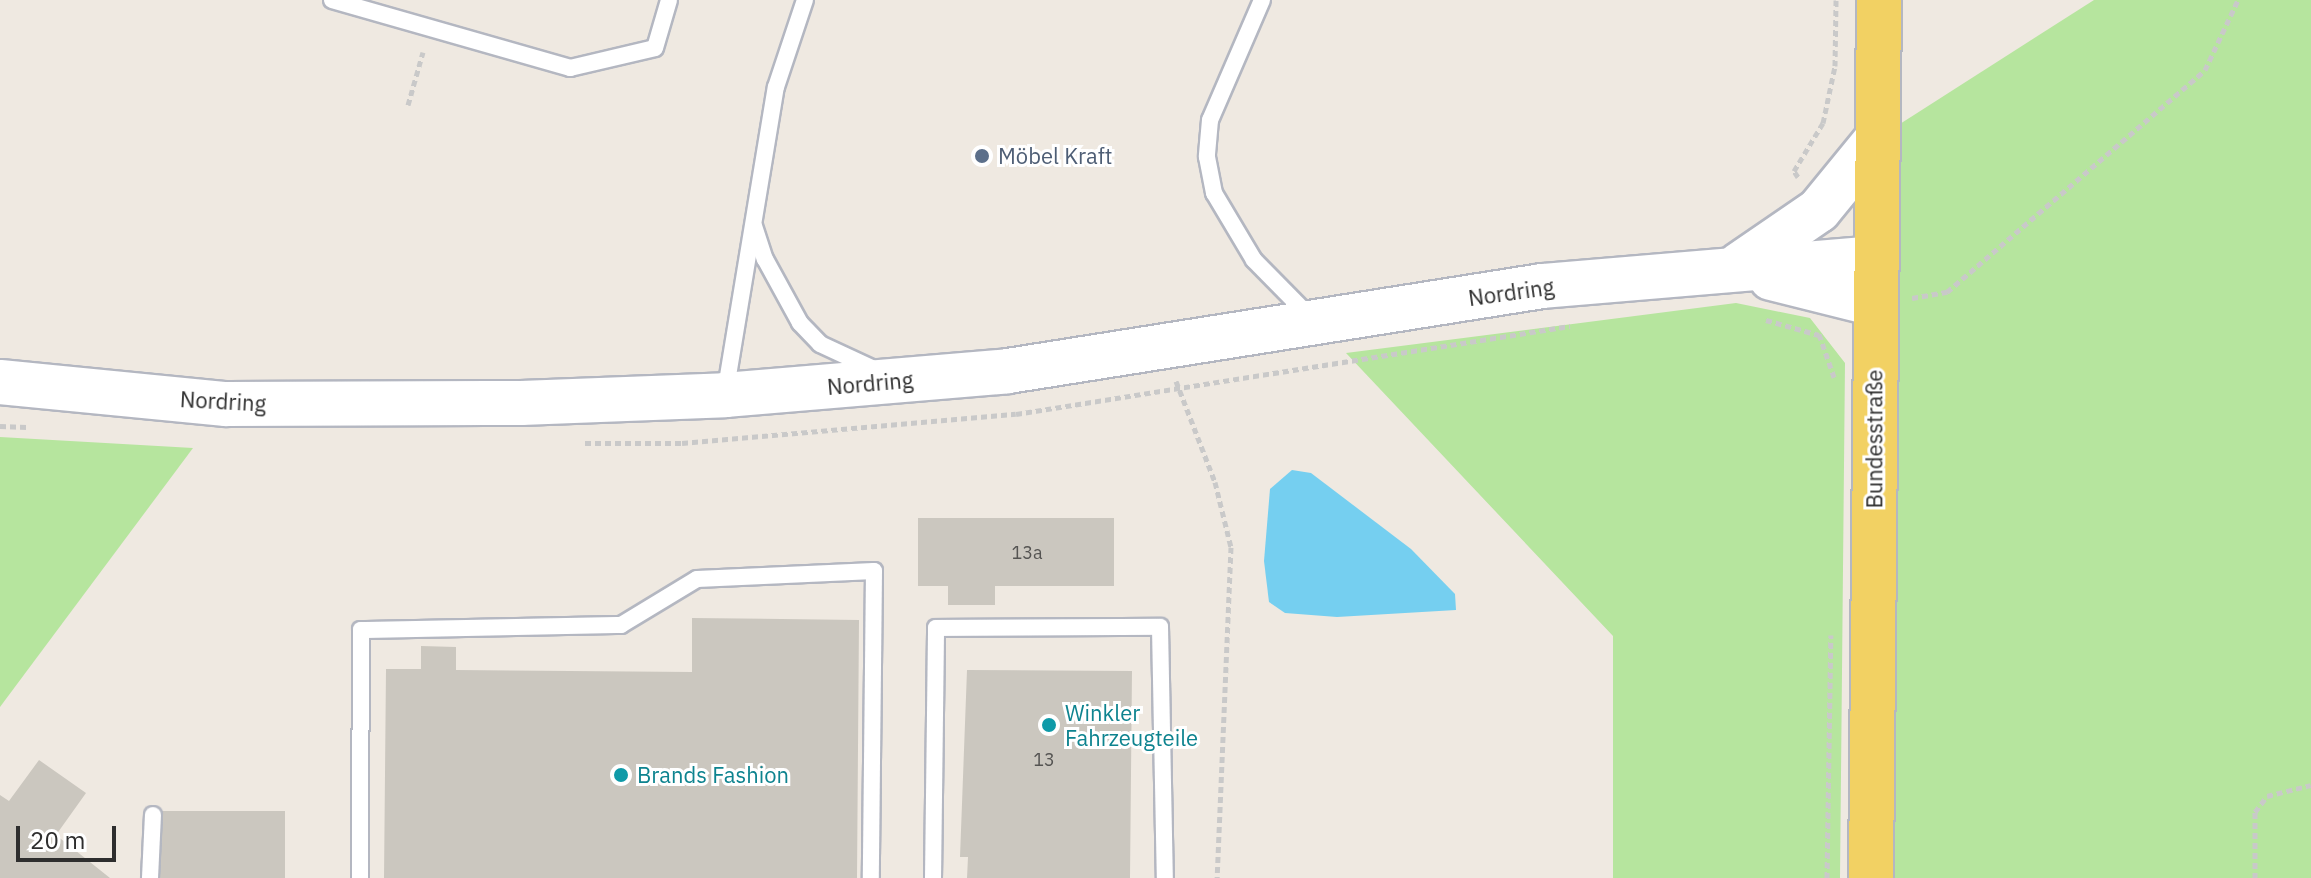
<!DOCTYPE html>
<meta charset="utf-8">
<style>
body{margin:0}
#map{position:relative;width:2311px;height:878px;overflow:hidden;background:#efe9e1;font-family:"IBM Plex Sans",sans-serif}
div>[style]{position:absolute}
.green>*{inset:0;background:#b6e59e}
.water>*{inset:0;background:#75cff0}
.building>*{inset:0;background:#cbc7bf}
.path>*{height:5px;margin-top:-2.5px;transform-origin:0;background:repeating-linear-gradient(90deg,#c9c9c9 0 6px,transparent 0 10px)}
.roads{filter:drop-shadow(2px 0 #b4b7c1) drop-shadow(-2px 0 #b4b7c1) drop-shadow(0 2px #b4b7c1) drop-shadow(0 -2px #b4b7c1)}
.lane>*{height:16px;margin:-8px;padding:0 8px;transform-origin:8px;border-radius:8px;background:#fff}
.secondary>*{height:44px;margin:-22px;padding:0 22px;transform-origin:22px;border-radius:22px;background:#fff}
.primary>*{height:44px;margin:-22px;padding:0 22px;transform-origin:22px;border-radius:22px;background:#f2d163}
.dots>*{width:22px;height:22px;translate:-50% -50%;box-sizing:border-box;border:4px solid #fff;border-radius:50%}
span{translate:-50% -50%;white-space:nowrap;text-align:center;line-height:1.15;-webkit-text-stroke:6px #fff;paint-order:stroke}
.number-label{font-size:18px;color:#555452}
.number-label span{-webkit-text-stroke-width:0}
.service-label{font-size:22px;color:#4e5e75}
.left{translate:0 -50%;text-align:left}
.street-label{font-size:22px;color:#2e2e2e}
.culture-label{font-size:22px;color:#0d838f}
.scale{position:absolute;left:16px;top:826px;width:100px;height:36px;box-sizing:border-box;border:4px solid #2e2e2e;border-top:0;padding-left:10px;font-size:24px;line-height:28px;white-space:nowrap;color:#2e2e2e;-webkit-text-stroke:6px #fff;paint-order:stroke}
</style>
<div id="map">
<div class="green">
<div style="clip-path:polygon(2094px 0,2311px 0,2311px 878px,1871px 878px,1878px 138px)"></div>
<div style="clip-path:polygon(1736px 303px,1810px 318px,1845px 363px,1840px 878px,1613px 878px,1613px 636px,1346px 353px)"></div>
<div style="clip-path:polygon(0 437px,193px 448px,0 707px)"></div>
</div>
<div class="water">
<div style="clip-path:polygon(1292px 470px,1311px 473px,1411px 549px,1455px 594px,1456px 610px,1337px 617px,1285px 613px,1269px 602px,1264px 561px,1270px 489px)"></div>
</div>
<div class="building">
<div style="clip-path:polygon(918px 518px,1114px 518px,1114px 586px,995px 586px,995px 605px,948px 605px,948px 586px,918px 586px)"></div>
<div style="clip-path:polygon(692px 618px,859px 620px,857px 878px,384px 878px,386px 669px,421px 669px,421px 646px,456px 647px,456px 670px,692px 672px)"></div>
<div style="clip-path:polygon(967px 670px,1132px 671px,1130px 878px,967px 878px,968px 857px,960px 857px)"></div>
<div style="clip-path:polygon(39px 760px,86px 793px,56px 835px,110px 878px,0 878px,0 795px,9px 801px)"></div>
<div style="clip-path:polygon(161px 811px,285px 811px,285px 878px,160px 878px)"></div>
</div>
<div class="path">
<div style="left:408px;top:105px;width:55px;rotate:-74.2deg"></div>
<div style="left:1798px;top:177px;width:7px;rotate:-124deg"></div>
<div style="left:1794px;top:171px;width:56px;rotate:-58.9deg"></div>
<div style="left:1823px;top:123px;width:58px;rotate:-78.1deg"></div>
<div style="left:1835px;top:66px;width:66px;rotate:-89.1deg"></div>
<div style="left:1912px;top:298px;width:36px;rotate:-10deg"></div>
<div style="left:1947px;top:292px;width:340px;rotate:-40.7deg"></div>
<div style="left:2205px;top:70px;width:77px;rotate:-64.8deg"></div>
<div style="left:1766px;top:320px;width:55px;rotate:15.8deg"></div>
<div style="left:1819px;top:334px;width:46px;rotate:70.8deg"></div>
<div style="left:1176px;top:381px;width:108px;rotate:68.9deg"></div>
<div style="left:1215px;top:482px;width:67px;rotate:76.2deg"></div>
<div style="left:1231px;top:547px;width:331px;rotate:92.4deg"></div>
<div style="left:0;top:426px;width:27px;rotate:2deg"></div>
<div style="left:585px;top:443px;width:97px"></div>
<div style="left:682px;top:443px;width:335px;rotate:-5deg"></div>
<div style="left:1016px;top:414px;width:561px;rotate:-9.03deg"></div>
<div style="left:1827px;top:878px;width:243px;rotate:-89.1deg"></div>
<div style="left:2255px;top:878px;width:66px;rotate:-90deg"></div>
<div style="left:2255px;top:812px;width:20px;rotate:-53deg"></div>
<div style="left:2267px;top:796px;width:45px;rotate:-14deg"></div>
</div>
<div class="roads">
<div class="lane">
<div style="left:332px;top:0;width:248px;rotate:15.9deg"></div>
<div style="left:570px;top:68px;width:87px;rotate:-13.2deg"></div>
<div style="left:655px;top:48px;width:50px;rotate:-73.7deg"></div>
<div style="left:1262px;top:0;width:131px;rotate:113.4deg"></div>
<div style="left:1210px;top:120px;width:37px;rotate:95deg"></div>
<div style="left:1207px;top:157px;width:37px;rotate:79deg"></div>
<div style="left:1214px;top:193px;width:78px;rotate:59.2deg"></div>
<div style="left:1254px;top:260px;width:81px;rotate:45.5deg"></div>
<div style="left:754px;top:226px;width:35px;rotate:72deg"></div>
<div style="left:765px;top:259px;width:73px;rotate:61.3deg"></div>
<div style="left:800px;top:323px;width:29px;rotate:46deg"></div>
<div style="left:820px;top:344px;width:60px;rotate:24.8deg"></div>
<div style="left:725px;top:394px;width:311px;rotate:-80.6deg"></div>
<div style="left:776px;top:87px;width:92px;rotate:-71.6deg"></div>
<div style="left:150px;top:878px;width:63px;rotate:-87.3deg"></div>
<div style="left:360px;top:878px;width:248px;rotate:-89.8deg"></div>
<div style="left:361px;top:630px;width:260px;rotate:-1.1deg"></div>
<div style="left:621px;top:625px;width:89px;rotate:-31.2deg"></div>
<div style="left:697px;top:579px;width:177px;rotate:-2.6deg"></div>
<div style="left:874px;top:571px;width:307px;rotate:90.6deg"></div>
<div style="left:933px;top:878px;width:250px;rotate:-89.3deg"></div>
<div style="left:936px;top:628px;width:224px;rotate:-0.3deg"></div>
<div style="left:1160px;top:627px;width:251px;rotate:88.9deg"></div>
</div>
<div class="secondary">
<div style="left:1739px;top:265px;width:97px;rotate:-34.5deg"></div>
<div style="left:1819px;top:210px;width:93px;rotate:-50.7deg"></div>
<div style="left:1771px;top:278px;width:107px;rotate:14deg"></div>
<div style="left:0;top:382px;width:227px;rotate:5.6deg"></div>
<div style="left:226px;top:404px;width:295px;rotate:-0.2deg"></div>
<div style="left:521px;top:403px;width:204px;rotate:-2.2deg"></div>
<div style="left:725px;top:395px;width:284px;rotate:-4.8deg"></div>
<div style="left:1008px;top:371px;width:541px;rotate:-9.04deg"></div>
<div style="left:1542px;top:286px;width:335px;rotate:-4.8deg"></div>
</div>
<div class="primary">
<div style="left:1871px;top:878px;width:878px;rotate:-89.48deg"></div>
</div>
</div>
<div class="dots">
<div style="left:982px;top:156px;background:#5c6f8a"></div>
<div style="left:1049px;top:725px;background:#0f9aa8"></div>
<div style="left:621px;top:775px;background:#0f9aa8"></div>
</div>
<div class="number-label">
<span style="left:1027px;top:553px">13a</span>
<span style="left:1044px;top:760px">13</span>
</div>
<div class="service-label">
<span class="left" style="left:998px;top:156px">Möbel Kraft</span>
</div>
<div class="street-label">
<span style="left:1511px;top:292px;rotate:-8deg">Nordring</span>
<span style="left:870px;top:383px;rotate:-5deg">Nordring</span>
<span style="left:223px;top:401px;rotate:3deg">Nordring</span>
<span style="left:1874px;top:439px;rotate:-90deg">Bundesstraße</span>
</div>
<div class="culture-label">
<span class="left" style="left:1065px;top:725px">Winkler<br>Fahrzeugteile</span>
<span class="left" style="left:637px;top:775px">Brands Fashion</span>
</div>
<div class="scale">20 m</div>
</div>
